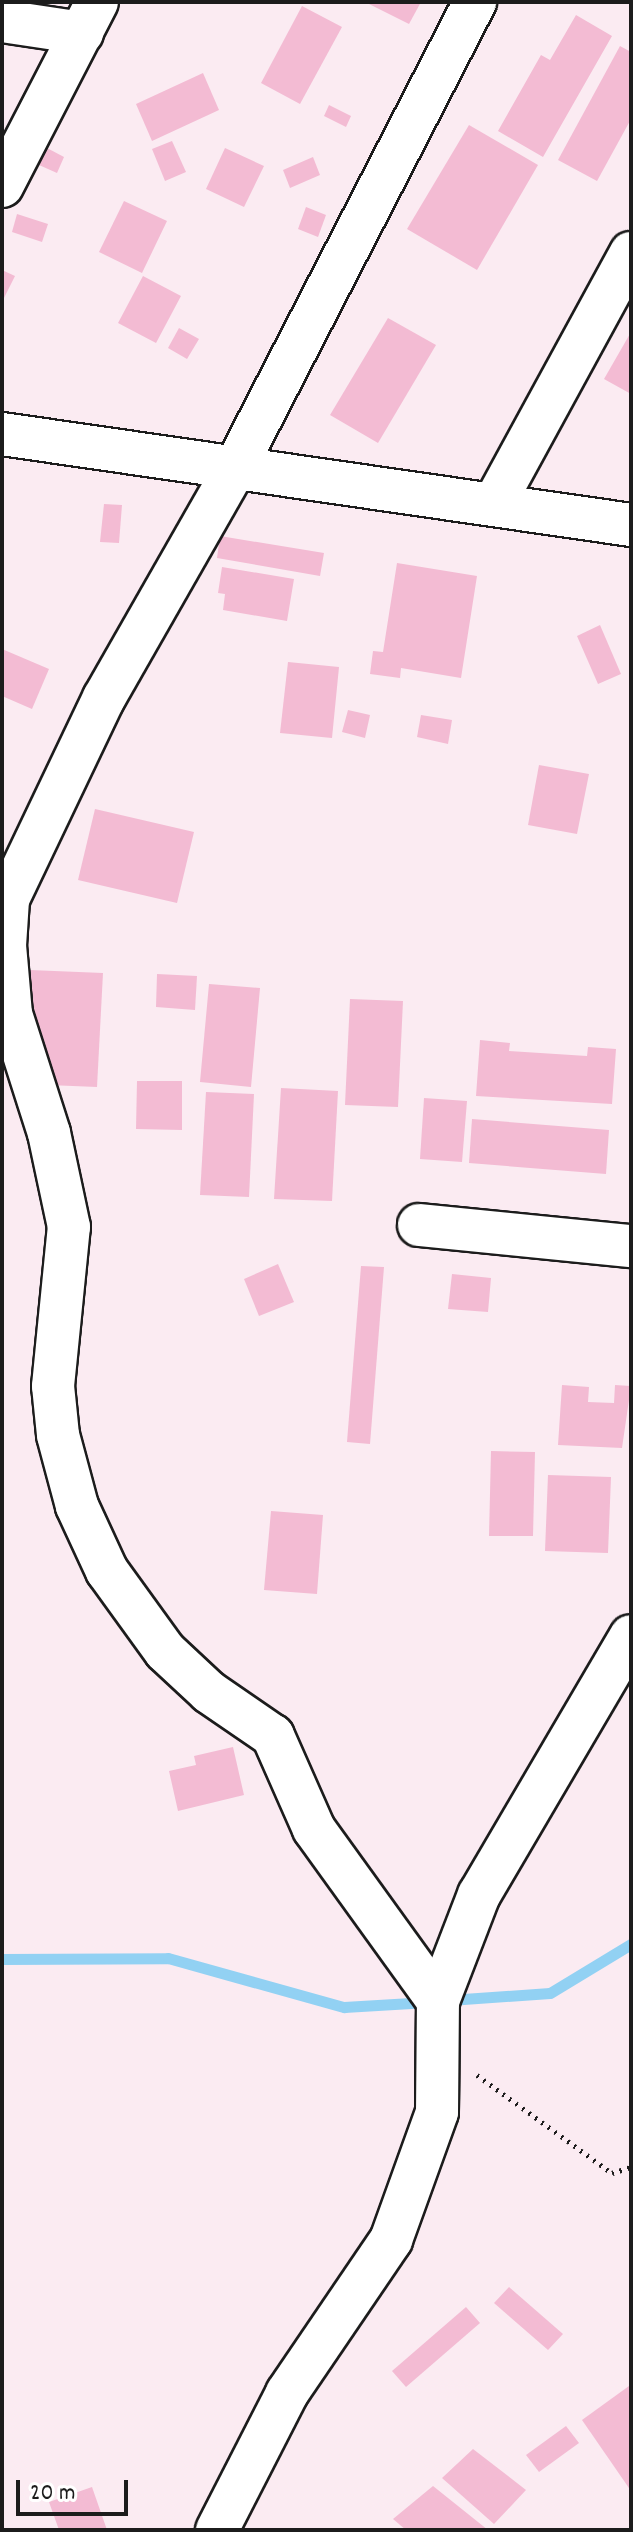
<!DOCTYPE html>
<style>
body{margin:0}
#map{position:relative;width:633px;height:2532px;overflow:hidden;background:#fbebf2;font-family:Dekko,sans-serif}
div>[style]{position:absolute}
.stream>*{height:11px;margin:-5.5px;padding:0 5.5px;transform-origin:5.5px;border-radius:5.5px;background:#92d1f3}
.building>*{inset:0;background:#f3bbd3}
.path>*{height:5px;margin-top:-2.5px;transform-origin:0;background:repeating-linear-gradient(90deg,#1c1c1c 0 2px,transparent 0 8px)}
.roads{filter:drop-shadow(2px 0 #1c1c1c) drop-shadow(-2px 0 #1c1c1c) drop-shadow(0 2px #1c1c1c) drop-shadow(0 -2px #1c1c1c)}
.street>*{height:42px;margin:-21px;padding:0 21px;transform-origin:21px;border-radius:21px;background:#fff}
span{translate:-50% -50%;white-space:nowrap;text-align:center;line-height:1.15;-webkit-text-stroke:6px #fff;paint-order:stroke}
.frame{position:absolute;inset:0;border:4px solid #1c1c1c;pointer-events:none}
.scale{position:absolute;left:16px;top:2480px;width:112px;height:36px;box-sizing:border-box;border:4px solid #1c1c1c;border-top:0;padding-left:10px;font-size:24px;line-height:28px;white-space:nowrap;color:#1c1c1c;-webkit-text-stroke:6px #fff;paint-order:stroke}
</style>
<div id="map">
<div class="stream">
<div style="left:2px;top:1959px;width:166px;rotate:-0.3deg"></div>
<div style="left:168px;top:1958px;width:183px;rotate:15.6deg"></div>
<div style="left:344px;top:2007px;width:84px;rotate:-3.4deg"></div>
<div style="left:449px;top:2000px;width:101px;rotate:-4deg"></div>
<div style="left:550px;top:1993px;width:95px;rotate:-31.2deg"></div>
</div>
<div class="building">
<div style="clip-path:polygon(365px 2px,421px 2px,409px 24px)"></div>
<div style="clip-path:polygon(302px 6px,342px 27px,300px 104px,261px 83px)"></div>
<div style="clip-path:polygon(576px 15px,612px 36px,543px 157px,498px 131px,541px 55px,550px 60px)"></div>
<div style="clip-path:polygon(620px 46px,631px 52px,631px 119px,597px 181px,558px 160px)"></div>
<div style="clip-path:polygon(203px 73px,219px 110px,152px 141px,136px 104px)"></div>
<div style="clip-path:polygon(329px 105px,351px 116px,346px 127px,324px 116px)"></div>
<div style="clip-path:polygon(469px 125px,538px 165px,477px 270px,407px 229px)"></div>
<div style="clip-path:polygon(172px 141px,186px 172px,165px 181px,152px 149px)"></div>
<div style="clip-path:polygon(47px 148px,64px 157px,57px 173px,39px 165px)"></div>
<div style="clip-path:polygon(225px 148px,264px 166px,244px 207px,206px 189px)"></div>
<div style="clip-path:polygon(313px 157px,320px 175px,290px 188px,283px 170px)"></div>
<div style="clip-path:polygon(124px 201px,167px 221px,142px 273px,99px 252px)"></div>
<div style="clip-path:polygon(306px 207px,326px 215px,318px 237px,298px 229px)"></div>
<div style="clip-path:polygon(17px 214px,48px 224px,42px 242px,12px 232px)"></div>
<div style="clip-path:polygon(2px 270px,15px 276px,2px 302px)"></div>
<div style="clip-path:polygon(143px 276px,181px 296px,156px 343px,118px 323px)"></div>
<div style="clip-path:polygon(388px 318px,436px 345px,378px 443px,330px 415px)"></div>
<div style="clip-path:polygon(179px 328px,199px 339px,187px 359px,168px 348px)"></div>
<div style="clip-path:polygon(631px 332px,631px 394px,604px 379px)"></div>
<div style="clip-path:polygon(104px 504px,122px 505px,119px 543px,100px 542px)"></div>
<div style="clip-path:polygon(220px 536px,324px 553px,320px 576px,217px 558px)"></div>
<div style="clip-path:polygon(397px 563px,477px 576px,461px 678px,401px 668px,400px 678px,370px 674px,373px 651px,383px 652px)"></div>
<div style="clip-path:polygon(222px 567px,294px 579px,287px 621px,223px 610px,225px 594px,218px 593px)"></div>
<div style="clip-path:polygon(600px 625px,621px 674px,598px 684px,577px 636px)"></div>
<div style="clip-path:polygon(2px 649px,49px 669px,32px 709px,2px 696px)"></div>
<div style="clip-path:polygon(288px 662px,339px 667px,332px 738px,280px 733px)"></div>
<div style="clip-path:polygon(348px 710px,370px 715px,365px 738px,342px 732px)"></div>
<div style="clip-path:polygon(421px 715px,452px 720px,448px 744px,417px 737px)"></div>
<div style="clip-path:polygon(539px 765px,589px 774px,577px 834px,528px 825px)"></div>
<div style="clip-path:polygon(95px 809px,194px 832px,177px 903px,78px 880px)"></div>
<div style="clip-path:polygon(30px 970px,103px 973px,97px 1087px,24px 1084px)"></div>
<div style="clip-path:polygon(157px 974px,197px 976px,195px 1010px,156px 1007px)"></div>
<div style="clip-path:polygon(209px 984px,260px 988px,251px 1087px,200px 1082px)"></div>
<div style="clip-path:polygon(350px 999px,403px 1001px,398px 1107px,345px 1105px)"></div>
<div style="clip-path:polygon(480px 1040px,510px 1043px,509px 1051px,587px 1056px,588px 1047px,616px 1049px,612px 1104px,476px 1096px)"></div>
<div style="clip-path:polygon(137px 1081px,182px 1081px,182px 1130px,136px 1129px)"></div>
<div style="clip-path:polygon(281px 1088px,338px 1091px,332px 1201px,274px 1199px)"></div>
<div style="clip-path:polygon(206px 1092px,254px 1094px,249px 1197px,200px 1195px)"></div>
<div style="clip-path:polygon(424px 1098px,467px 1101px,462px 1162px,420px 1159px)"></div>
<div style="clip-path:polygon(472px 1119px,609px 1130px,606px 1174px,469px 1163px)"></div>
<div style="clip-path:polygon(278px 1264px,294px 1302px,259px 1316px,244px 1279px)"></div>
<div style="clip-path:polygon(361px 1266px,384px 1267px,370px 1444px,347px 1442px)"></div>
<div style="clip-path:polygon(452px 1274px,491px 1278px,488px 1312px,448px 1309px)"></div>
<div style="clip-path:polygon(562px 1385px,589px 1387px,588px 1402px,614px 1403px,615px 1385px,631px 1386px,622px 1448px,558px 1445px)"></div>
<div style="clip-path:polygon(491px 1451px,535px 1452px,533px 1536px,489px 1536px)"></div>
<div style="clip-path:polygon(548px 1475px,611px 1477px,608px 1553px,545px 1551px)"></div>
<div style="clip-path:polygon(271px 1511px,323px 1515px,317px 1594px,264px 1590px)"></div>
<div style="clip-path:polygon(233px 1747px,244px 1795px,178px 1811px,169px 1771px,196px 1765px,194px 1756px)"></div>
<div style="clip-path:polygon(509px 2287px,563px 2334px,548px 2350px,494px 2303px)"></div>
<div style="clip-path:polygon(466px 2307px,480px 2323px,406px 2387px,392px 2371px)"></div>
<div style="clip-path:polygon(629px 2386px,631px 2389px,631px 2491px,582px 2420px)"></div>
<div style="clip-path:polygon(566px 2426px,579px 2443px,539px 2472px,526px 2455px)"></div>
<div style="clip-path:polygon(473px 2449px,526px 2490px,494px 2524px,442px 2478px)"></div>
<div style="clip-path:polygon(433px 2486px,488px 2530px,406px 2530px,393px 2519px)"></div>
<div style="clip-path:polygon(92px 2487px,107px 2530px,59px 2530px,49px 2502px)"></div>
</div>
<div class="path">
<div style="left:477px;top:2075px;width:167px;rotate:36deg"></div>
<div style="left:612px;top:2173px;width:20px;rotate:-18deg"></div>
</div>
<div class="roads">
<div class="street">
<div style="left:2px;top:21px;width:81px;rotate:8.5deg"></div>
<div style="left:2px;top:186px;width:207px;rotate:-62.7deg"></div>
<div style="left:2px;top:434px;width:636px;rotate:8.23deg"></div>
<div style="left:494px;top:504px;width:286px;rotate:-61.4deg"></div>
<div style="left:419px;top:1225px;width:213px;rotate:5.7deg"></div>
<div style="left:438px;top:2001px;width:212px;rotate:-125.8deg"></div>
<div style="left:314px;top:1829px;width:102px;rotate:-113.8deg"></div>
<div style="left:273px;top:1736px;width:78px;rotate:-145.5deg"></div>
<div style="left:209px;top:1692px;width:60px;rotate:-137deg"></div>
<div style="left:165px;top:1651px;width:99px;rotate:-125.9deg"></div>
<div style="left:107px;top:1571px;width:72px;rotate:-114.8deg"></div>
<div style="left:77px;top:1506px;width:73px;rotate:-105deg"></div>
<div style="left:58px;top:1435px;width:49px;rotate:-95.8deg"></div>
<div style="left:53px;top:1386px;width:160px;rotate:-84.3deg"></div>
<div style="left:69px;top:1227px;width:96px;rotate:-102deg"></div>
<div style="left:49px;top:1133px;width:125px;rotate:-107.7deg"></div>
<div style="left:11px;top:1014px;width:68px;rotate:-95deg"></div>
<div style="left:5px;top:946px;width:47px;rotate:-86.3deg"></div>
<div style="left:8px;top:899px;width:223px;rotate:-64.5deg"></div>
<div style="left:104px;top:698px;width:260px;rotate:-60.3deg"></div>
<div style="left:233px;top:472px;width:529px;rotate:-62.76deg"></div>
<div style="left:217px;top:2530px;width:154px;rotate:-62.9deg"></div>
<div style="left:287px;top:2393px;width:185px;rotate:-55.8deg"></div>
<div style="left:391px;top:2240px;width:136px;rotate:-70.2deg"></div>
<div style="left:437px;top:2112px;width:111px;rotate:-89.5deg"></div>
<div style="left:438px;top:2001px;width:114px;rotate:-68.9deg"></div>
<div style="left:479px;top:1895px;width:300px;rotate:-59.6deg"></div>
</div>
</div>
<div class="frame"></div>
<div class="scale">20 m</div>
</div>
